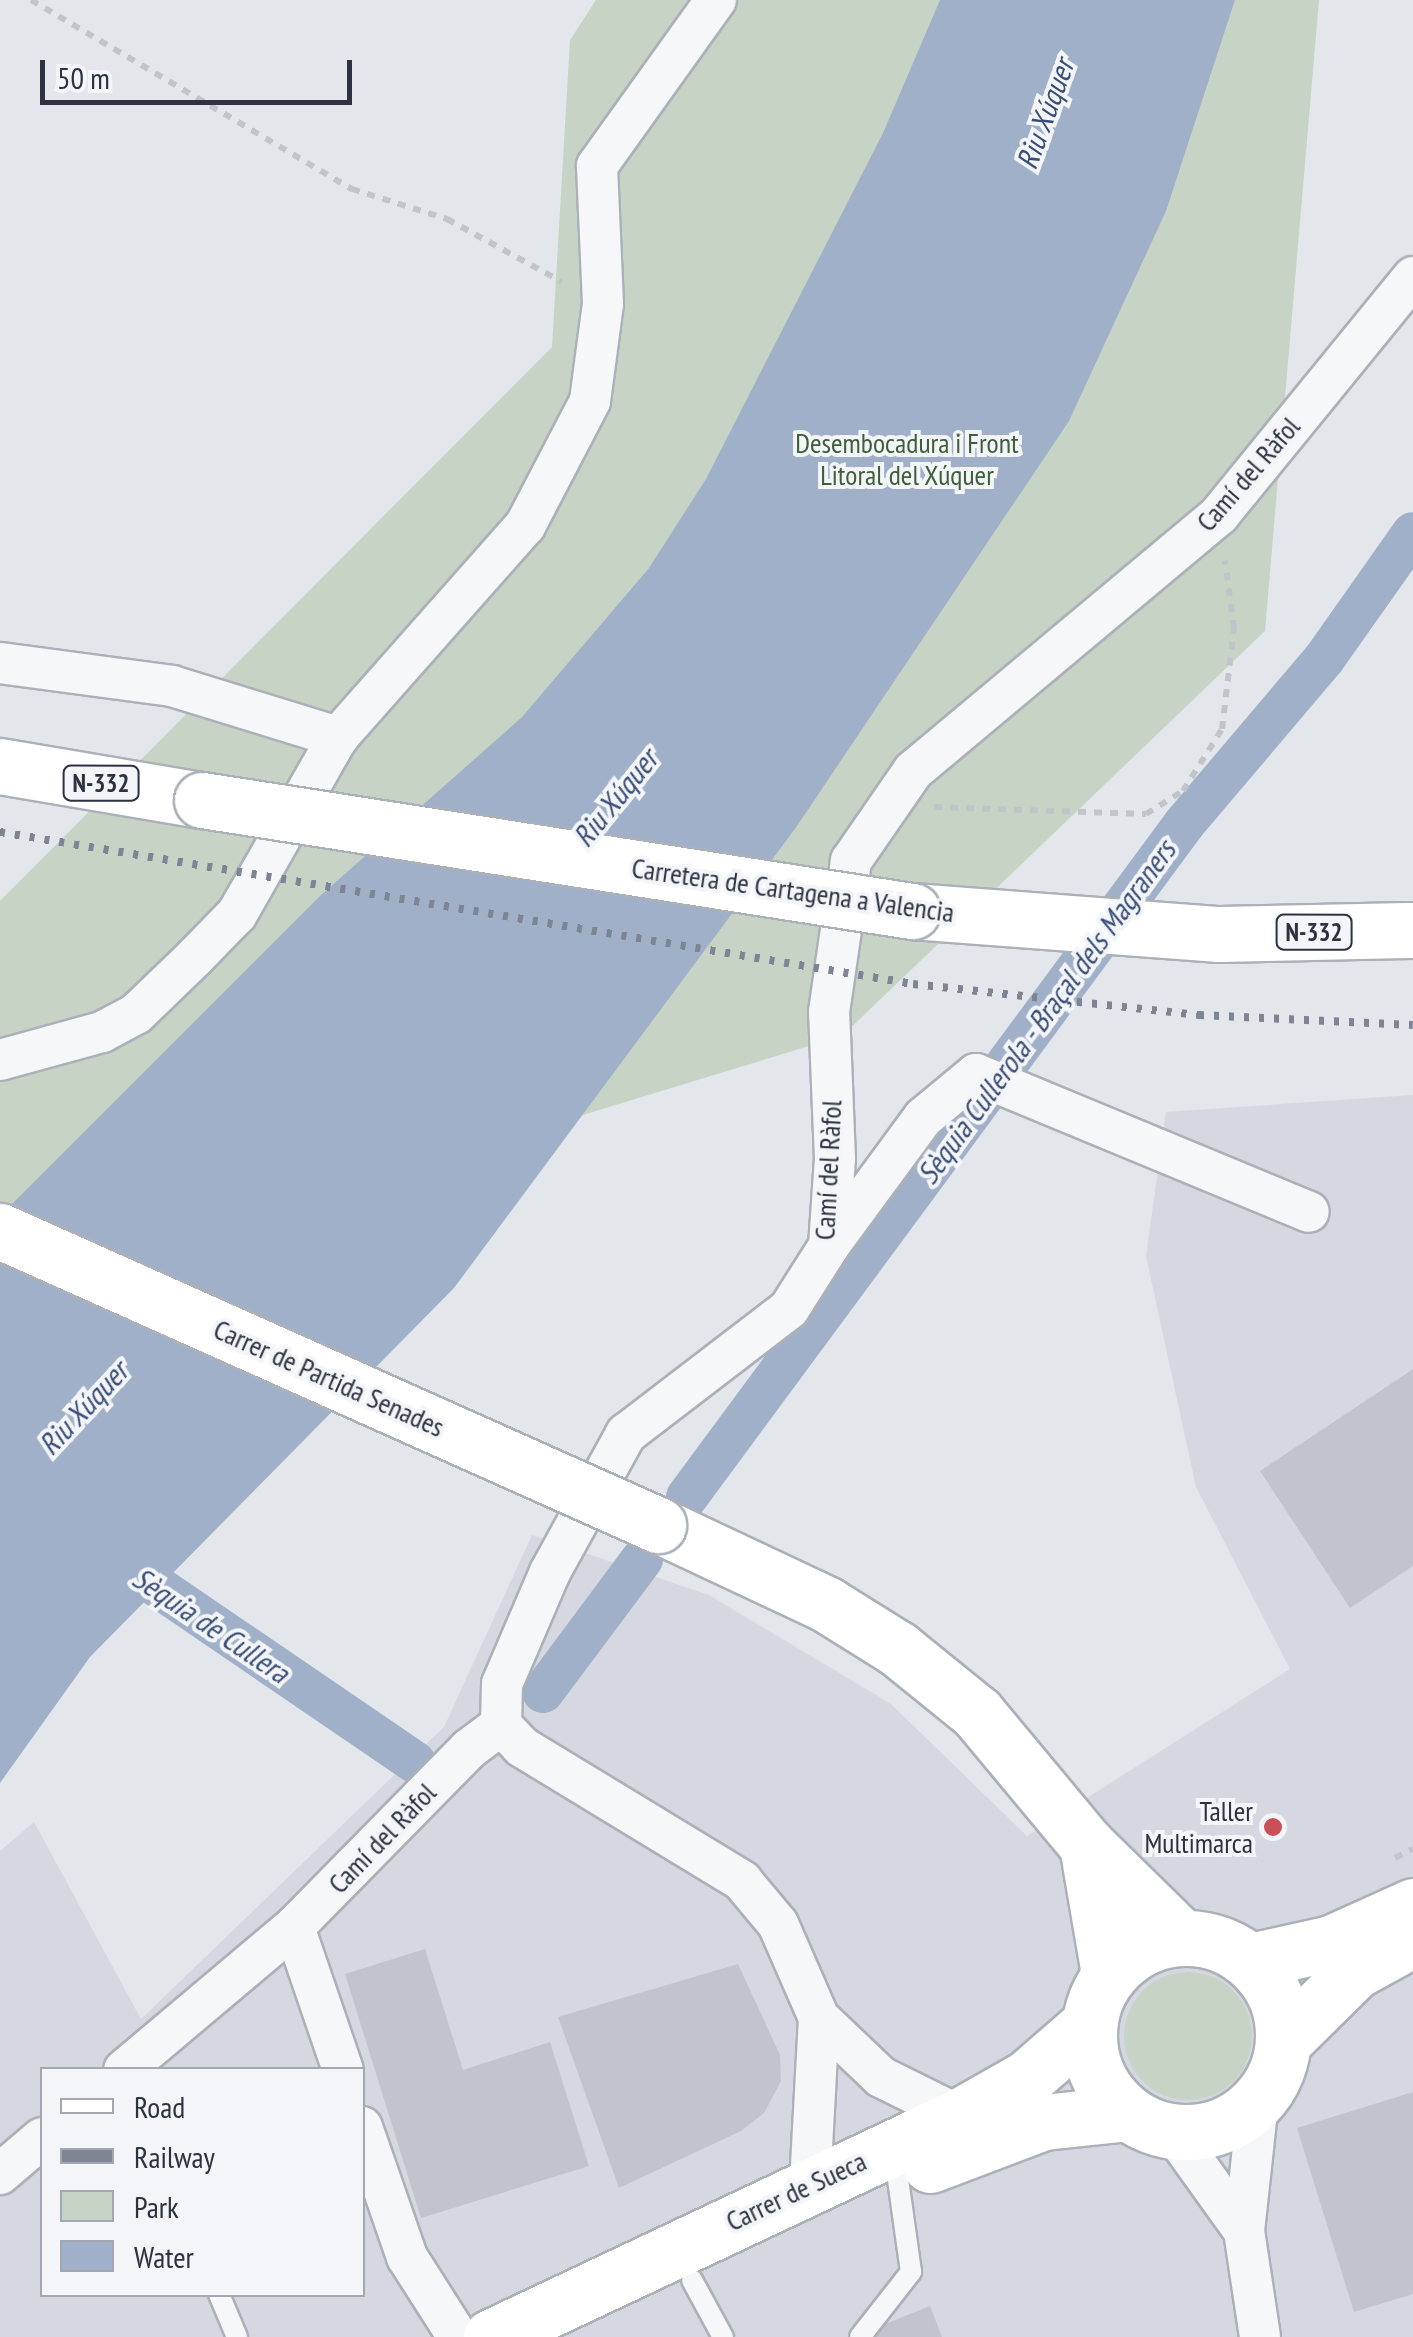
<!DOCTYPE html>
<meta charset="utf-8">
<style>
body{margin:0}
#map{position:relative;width:1413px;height:2337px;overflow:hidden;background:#e3e6eb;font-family:"PT Sans Narrow",sans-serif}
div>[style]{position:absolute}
.built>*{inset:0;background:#d5d8e0}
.green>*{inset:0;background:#c7d4c5}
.round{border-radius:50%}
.water>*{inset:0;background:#a0b0c9}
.canal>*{height:42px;margin:-21px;padding:0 21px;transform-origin:21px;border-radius:21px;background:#a0b0c9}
.building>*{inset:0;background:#c1c4cd}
.path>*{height:6px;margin-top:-3px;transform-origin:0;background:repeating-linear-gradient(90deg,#c1c4c9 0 8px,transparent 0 16px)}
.roads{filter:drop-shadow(2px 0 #acb0b8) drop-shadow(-2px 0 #acb0b8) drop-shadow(0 2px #acb0b8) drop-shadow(0 -2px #acb0b8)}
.lane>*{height:20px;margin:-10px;padding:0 10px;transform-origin:10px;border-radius:10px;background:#f6f7f9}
.street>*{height:40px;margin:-20px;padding:0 20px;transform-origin:20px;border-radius:20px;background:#f6f7f9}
.secondary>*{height:55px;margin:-27.5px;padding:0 27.5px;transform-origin:27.5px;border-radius:27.5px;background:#fff}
.secondary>.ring{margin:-27.5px;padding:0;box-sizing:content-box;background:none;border:55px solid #fff;border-radius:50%}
.highway>*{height:55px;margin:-27.5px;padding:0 27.5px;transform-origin:27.5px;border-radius:27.5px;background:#fff}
.rail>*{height:8px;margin-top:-4px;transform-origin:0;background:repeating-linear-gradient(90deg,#7d8494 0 5px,transparent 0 15px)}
.bridges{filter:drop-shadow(2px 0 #acb0b8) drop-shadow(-2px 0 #acb0b8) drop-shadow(0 2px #acb0b8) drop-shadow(0 -2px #acb0b8)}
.secondary-bridge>*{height:55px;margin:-27.5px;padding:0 27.5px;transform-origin:27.5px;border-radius:27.5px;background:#fff}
.highway-bridge>*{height:55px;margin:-27.5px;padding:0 27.5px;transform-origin:27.5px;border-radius:27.5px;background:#fff}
.dots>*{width:28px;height:28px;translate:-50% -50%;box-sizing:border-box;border:5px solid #f3f5f8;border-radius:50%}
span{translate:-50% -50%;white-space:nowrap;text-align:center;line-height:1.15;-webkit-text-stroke:8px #f3f5f8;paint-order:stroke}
.shield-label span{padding:2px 8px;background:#f3f5f8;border:2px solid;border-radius:8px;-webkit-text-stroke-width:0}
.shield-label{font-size:25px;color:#2c3242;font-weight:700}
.park-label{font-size:28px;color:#3d5e39}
.street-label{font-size:28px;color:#2c3242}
.poi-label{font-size:28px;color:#2c3242}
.right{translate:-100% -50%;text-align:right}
.water-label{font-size:30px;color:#374d75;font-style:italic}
.legend{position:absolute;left:40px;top:2067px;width:325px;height:230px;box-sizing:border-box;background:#f3f5f8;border:2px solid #a3a7af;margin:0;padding:12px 18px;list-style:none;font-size:30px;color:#2c3242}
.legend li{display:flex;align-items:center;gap:20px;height:50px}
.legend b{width:50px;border:2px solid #a3a7af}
.scale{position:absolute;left:40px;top:60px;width:312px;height:45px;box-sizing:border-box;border:5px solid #2c3242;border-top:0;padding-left:12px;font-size:30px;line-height:35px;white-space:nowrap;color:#2c3242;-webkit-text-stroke:8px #f3f5f8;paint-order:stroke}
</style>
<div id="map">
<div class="built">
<div style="clip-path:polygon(evenodd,1413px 1095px,1413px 2337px,0 2337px,0 1851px,34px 1822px,141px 2019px,444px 1727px,532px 1535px,709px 1595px,891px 1704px,1027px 1836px,1290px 1669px,1196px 1487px,1146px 1256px,1166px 1112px,1413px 1095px,42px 2070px,362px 2070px,362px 2294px,42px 2294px,42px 2070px)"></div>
</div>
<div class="green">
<div style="clip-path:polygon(596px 0,1319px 0,1265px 631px,842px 1036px,563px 1121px,0 1690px,0 901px,552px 347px,570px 40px)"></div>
<div class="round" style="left:1124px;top:1972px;width:128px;height:128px"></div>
</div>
<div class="water">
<div style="clip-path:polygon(940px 0,1235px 0,1166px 211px,1069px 421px,797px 826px,454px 1288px,90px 1657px,0 1783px,0 1216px,320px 896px,522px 717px,649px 568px,706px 479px,883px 133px)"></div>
</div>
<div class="canal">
<div style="left:687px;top:1497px;width:837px;rotate:-53.55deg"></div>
<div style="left:1184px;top:824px;width:216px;rotate:-49.7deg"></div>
<div style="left:1324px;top:659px;width:154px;rotate:-54.8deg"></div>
<div style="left:114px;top:1557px;width:364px;rotate:34.3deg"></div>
<div style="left:543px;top:1692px;width:166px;rotate:-53.3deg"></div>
</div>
<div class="building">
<div style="clip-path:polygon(1413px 1369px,1413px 1566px,1350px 1608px,1260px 1471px)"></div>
<div style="clip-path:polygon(425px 1949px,463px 2070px,550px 2042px,589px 2166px,421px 2218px,345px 1974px)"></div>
<div style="clip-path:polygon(738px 1964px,780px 2055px,781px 2081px,764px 2113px,741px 2131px,619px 2188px,558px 2017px)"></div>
<div style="clip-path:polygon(1413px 2092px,1413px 2294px,1354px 2312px,1297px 2128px)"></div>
<div style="clip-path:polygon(930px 2306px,942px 2337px,873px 2337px,870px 2330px)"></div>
</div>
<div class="path">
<div style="left:31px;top:0;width:373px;rotate:30.5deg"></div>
<div style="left:352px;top:189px;width:100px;rotate:17.5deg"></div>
<div style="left:447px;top:219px;width:131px;rotate:28.7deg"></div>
<div style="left:934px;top:807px;width:212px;rotate:1.9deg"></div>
<div style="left:1146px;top:814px;width:44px;rotate:-31.9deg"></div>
<div style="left:1183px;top:791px;width:73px;rotate:-57.8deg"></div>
<div style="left:1222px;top:729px;width:102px;rotate:-83.2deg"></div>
<div style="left:1234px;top:628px;width:68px;rotate:-97.7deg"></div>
<div style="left:1395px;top:1858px;width:20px;rotate:-27deg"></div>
</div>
<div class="roads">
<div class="lane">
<div style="left:692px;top:2280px;width:65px;rotate:61.5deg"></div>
<div style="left:219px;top:2294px;width:47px;rotate:67.3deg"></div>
<div style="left:860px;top:2337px;width:83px;rotate:-51.9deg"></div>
<div style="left:911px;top:2272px;width:93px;rotate:-98deg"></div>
</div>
<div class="street">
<div style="left:0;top:663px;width:174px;rotate:7.6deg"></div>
<div style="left:172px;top:686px;width:174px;rotate:17.1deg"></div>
<div style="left:0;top:1060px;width:106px;rotate:-15.4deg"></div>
<div style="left:102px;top:1032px;width:38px;rotate:-28deg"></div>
<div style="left:136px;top:1014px;width:82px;rotate:-44deg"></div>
<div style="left:195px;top:957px;width:60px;rotate:-45.7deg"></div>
<div style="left:237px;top:914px;width:204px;rotate:-60.3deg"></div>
<div style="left:338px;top:737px;width:282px;rotate:-48.5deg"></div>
<div style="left:525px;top:526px;width:141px;rotate:-62.5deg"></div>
<div style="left:590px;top:401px;width:98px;rotate:-82.4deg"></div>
<div style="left:603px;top:304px;width:138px;rotate:-92.5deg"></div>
<div style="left:597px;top:166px;width:204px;rotate:-54.4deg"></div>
<div style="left:829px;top:1246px;width:159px;rotate:-53.7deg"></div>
<div style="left:923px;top:1118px;width:69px;rotate:-39.7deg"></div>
<div style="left:976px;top:1074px;width:360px;rotate:22.5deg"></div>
<div style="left:501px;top:1725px;width:41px;rotate:-88.6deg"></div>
<div style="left:502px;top:1684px;width:122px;rotate:-66.8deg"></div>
<div style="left:550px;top:1572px;width:158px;rotate:-61.2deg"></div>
<div style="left:626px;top:1434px;width:205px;rotate:-37.5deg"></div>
<div style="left:789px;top:1309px;width:75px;rotate:-57.6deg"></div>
<div style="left:829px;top:1246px;width:87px;rotate:-86.1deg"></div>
<div style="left:835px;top:1159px;width:147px;rotate:-92.3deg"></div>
<div style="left:829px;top:1012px;width:153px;rotate:-81.7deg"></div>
<div style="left:851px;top:861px;width:109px;rotate:-55.4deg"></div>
<div style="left:913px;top:771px;width:399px;rotate:-39.9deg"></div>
<div style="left:1219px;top:515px;width:307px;rotate:-50.8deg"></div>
<div style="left:501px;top:1725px;width:30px;rotate:46deg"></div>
<div style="left:522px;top:1747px;width:258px;rotate:31.3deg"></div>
<div style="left:742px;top:1881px;width:56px;rotate:50.1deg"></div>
<div style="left:778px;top:1924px;width:103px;rotate:66.4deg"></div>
<div style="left:819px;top:2018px;width:86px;rotate:43.6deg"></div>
<div style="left:881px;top:2077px;width:88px;rotate:26.3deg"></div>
<div style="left:294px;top:1927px;width:151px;rotate:71.1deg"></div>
<div style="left:124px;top:2070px;width:222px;rotate:-40.1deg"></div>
<div style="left:294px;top:1927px;width:250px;rotate:-45.5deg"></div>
<div style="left:469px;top:1749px;width:40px;rotate:-37deg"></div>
<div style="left:1258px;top:2102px;width:130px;rotate:96.2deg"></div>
<div style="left:1244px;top:2231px;width:107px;rotate:81.4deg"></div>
<div style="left:362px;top:2127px;width:138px;rotate:70.9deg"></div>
<div style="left:407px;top:2257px;width:95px;rotate:57.5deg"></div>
<div style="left:1173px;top:2132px;width:122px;rotate:54.4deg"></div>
<div style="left:0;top:2174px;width:55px;rotate:-40.6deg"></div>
<div style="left:810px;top:2184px;width:166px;rotate:-86.9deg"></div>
</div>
<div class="secondary">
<div style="left:658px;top:1525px;width:186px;rotate:25.2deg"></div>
<div style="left:826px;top:1604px;width:85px;rotate:32deg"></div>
<div style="left:898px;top:1649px;width:102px;rotate:39deg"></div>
<div style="left:977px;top:1713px;width:172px;rotate:50.2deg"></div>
<div style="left:1087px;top:1845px;width:132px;rotate:44.4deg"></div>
<div style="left:1087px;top:1845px;width:131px;rotate:80.3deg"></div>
<div class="ring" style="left:1089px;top:1938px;width:139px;height:139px"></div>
<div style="left:1250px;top:1961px;width:83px;rotate:-12.5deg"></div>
<div style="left:1331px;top:1943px;width:90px;rotate:-24.3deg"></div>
<div style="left:1284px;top:2041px;width:100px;rotate:-44.6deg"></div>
<div style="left:1355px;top:1971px;width:66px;rotate:-28.9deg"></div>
<div style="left:930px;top:2165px;width:122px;rotate:-20.7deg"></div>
<div style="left:1044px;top:2122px;width:83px;rotate:-6.2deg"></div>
<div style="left:491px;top:2337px;width:518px;rotate:-25.23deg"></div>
<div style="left:960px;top:2116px;width:77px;rotate:-29.6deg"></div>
<div style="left:1027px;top:2078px;width:81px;rotate:-41deg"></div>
</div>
<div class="highway">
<div style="left:0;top:766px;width:205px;rotate:9.6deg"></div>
<div style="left:912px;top:911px;width:308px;rotate:4.3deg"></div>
<div style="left:1219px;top:934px;width:194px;rotate:-1.2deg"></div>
</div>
</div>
<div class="rail">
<div style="left:0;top:832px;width:926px;rotate:9.45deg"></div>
<div style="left:913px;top:984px;width:288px;rotate:6.2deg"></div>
<div style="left:1199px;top:1015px;width:214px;rotate:2.7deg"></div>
</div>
<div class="bridges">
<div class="secondary-bridge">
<div style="left:0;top:1231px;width:721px;rotate:24.08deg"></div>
</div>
<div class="highway-bridge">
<div style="left:202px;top:800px;width:719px;rotate:8.89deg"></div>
</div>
</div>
<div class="dots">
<div style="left:1273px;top:1827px;background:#ca4f56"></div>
</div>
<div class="shield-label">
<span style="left:101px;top:783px">N-332</span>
<span style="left:1314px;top:932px">N-332</span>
</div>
<div class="park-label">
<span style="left:907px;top:459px">Desembocadura i Front<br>Litoral del Xúquer</span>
</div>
<div class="street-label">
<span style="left:1248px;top:474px;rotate:-49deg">Camí del Ràfol</span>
<span style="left:793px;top:890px;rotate:8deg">Carretera de Cartagena a Valencia</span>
<span style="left:828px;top:1170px;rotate:-87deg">Camí del Ràfol</span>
<span style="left:329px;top:1378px;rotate:24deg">Carrer de Partida Senades</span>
<span style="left:382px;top:1838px;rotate:-46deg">Camí del Ràfol</span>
<span style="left:796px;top:2191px;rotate:-25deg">Carrer de Sueca</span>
</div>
<div class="poi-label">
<span class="right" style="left:1253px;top:1827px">Taller<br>Multimarca</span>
</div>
<div class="water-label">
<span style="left:1045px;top:114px;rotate:-70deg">Riu Xúquer</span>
<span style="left:615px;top:798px;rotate:-51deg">Riu Xúquer</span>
<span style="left:1046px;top:1012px;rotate:-54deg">Sèquia Cullerola - Braçal dels Magraners</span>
<span style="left:83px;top:1408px;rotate:-47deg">Riu Xúquer</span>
<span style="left:211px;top:1625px;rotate:34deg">Sèquia de Cullera</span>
</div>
<ul class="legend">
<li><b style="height:12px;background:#fff"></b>Road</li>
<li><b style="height:12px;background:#7d8494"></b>Railway</li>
<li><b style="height:28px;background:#c7d4c5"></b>Park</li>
<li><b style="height:28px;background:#a0b0c9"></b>Water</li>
</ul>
<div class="scale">50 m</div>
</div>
